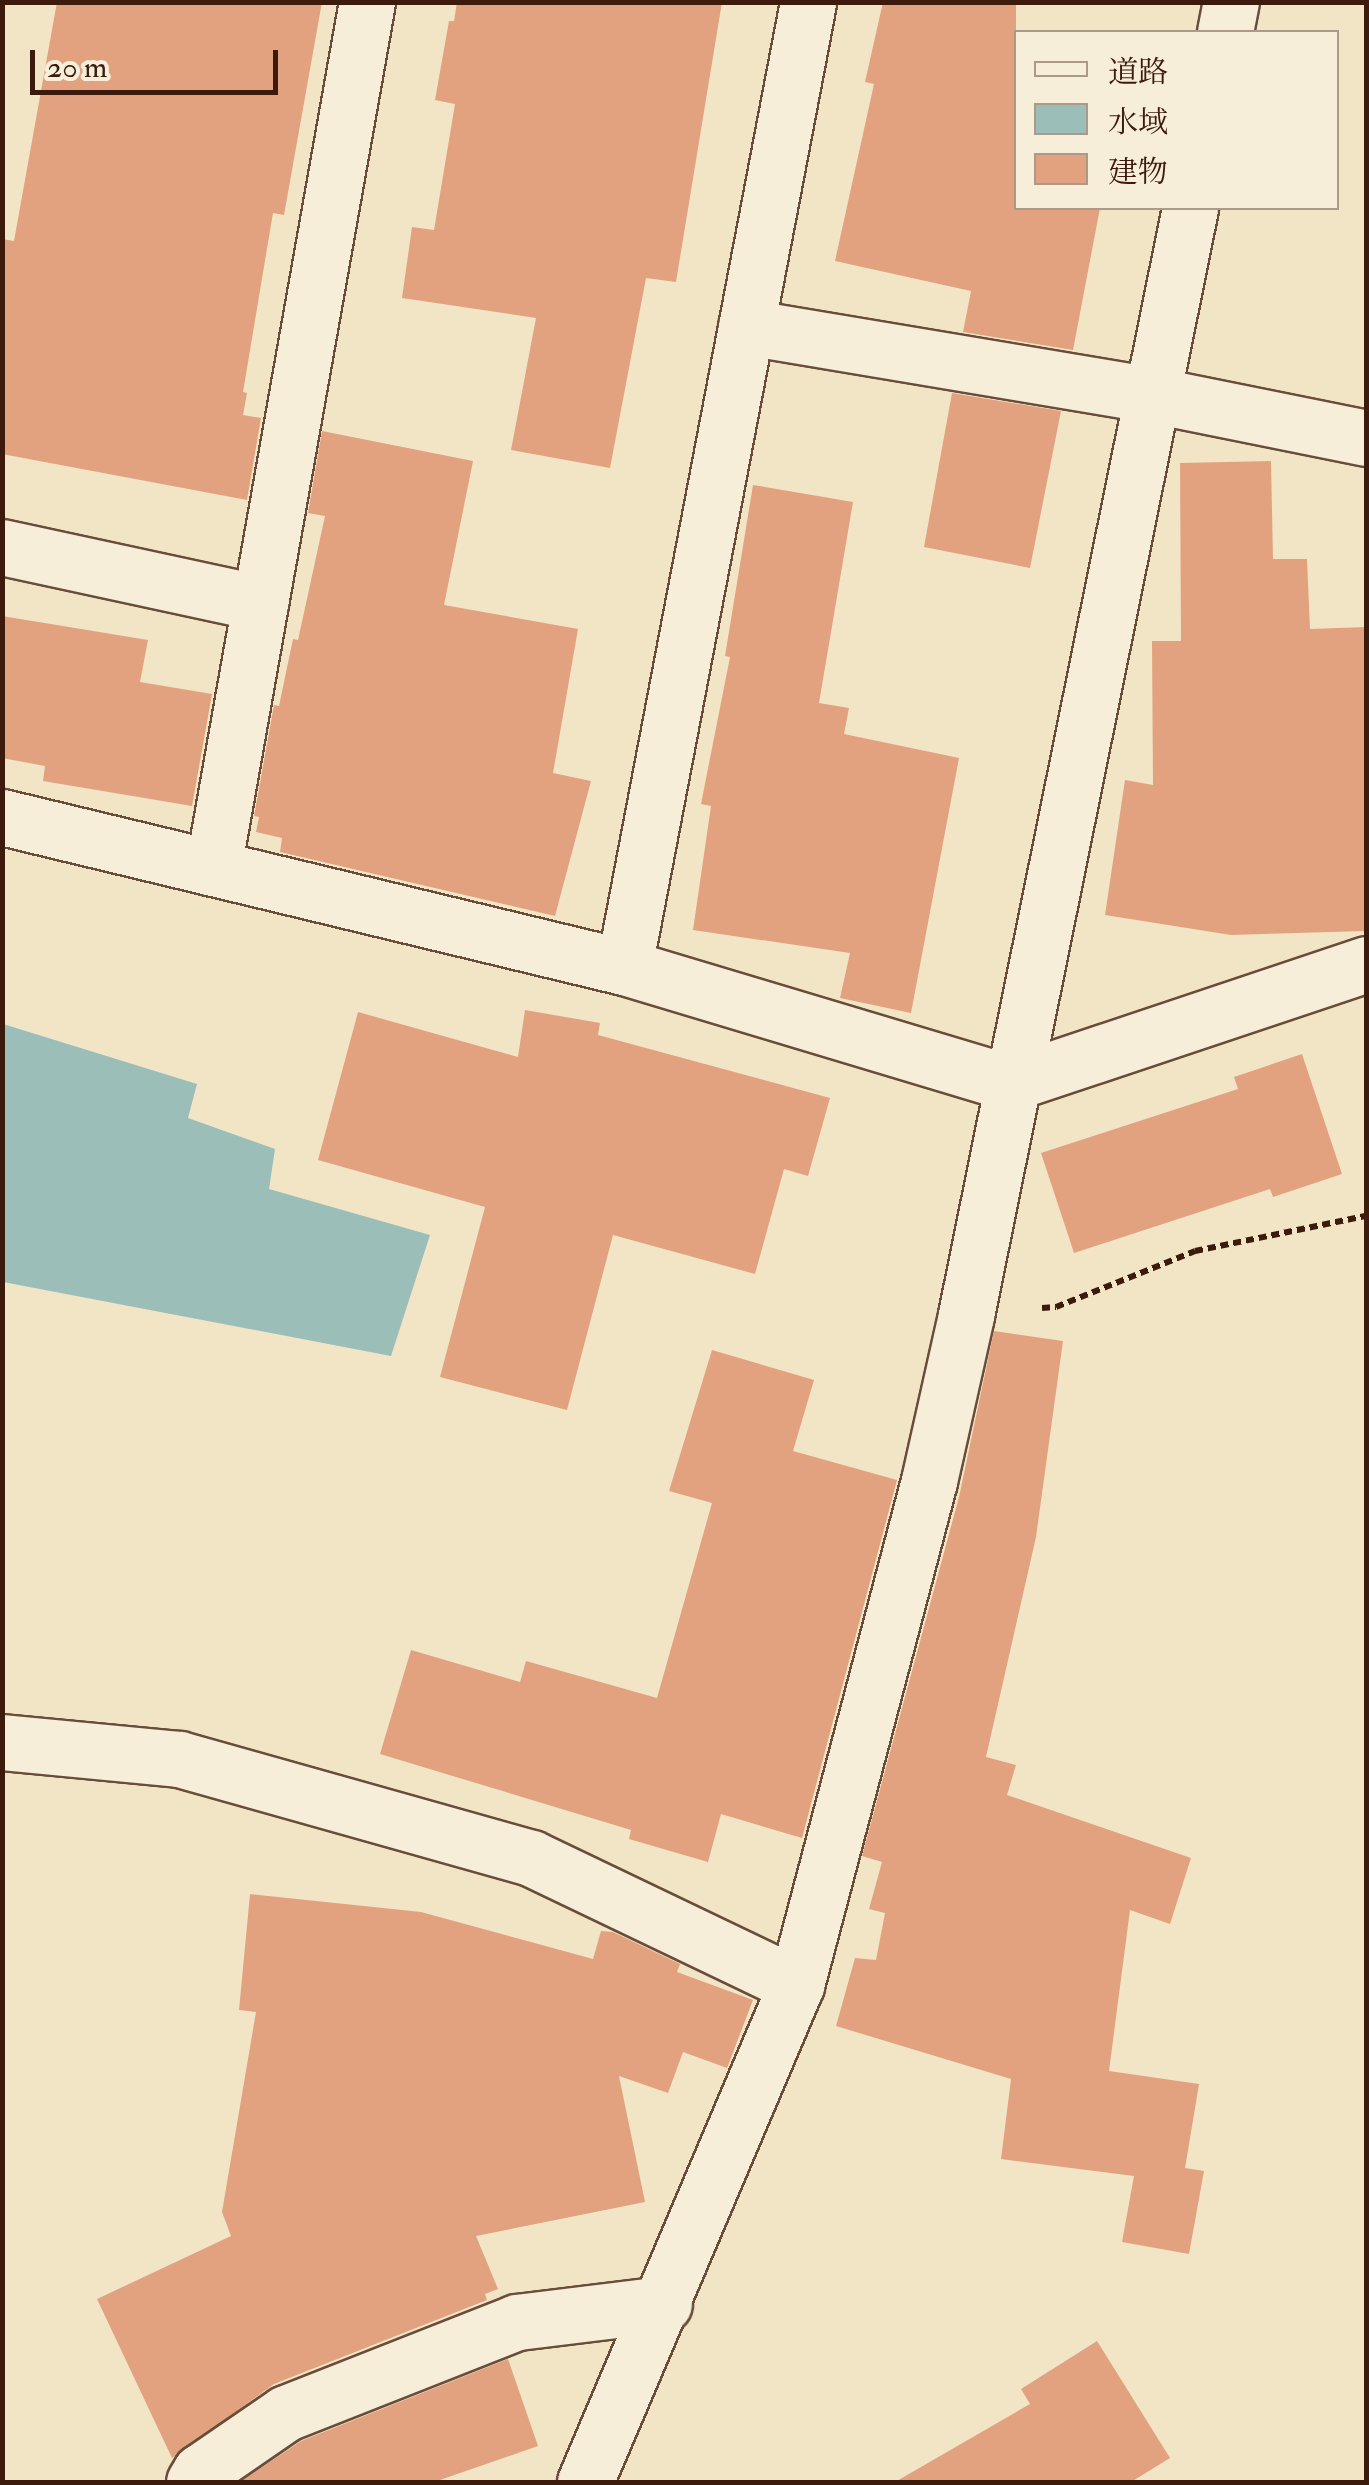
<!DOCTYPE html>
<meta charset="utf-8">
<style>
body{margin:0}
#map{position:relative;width:1369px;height:2485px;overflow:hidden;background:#f1e5c5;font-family:"IM FELL Double Pica","Noto Serif JP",serif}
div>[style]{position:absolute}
.water>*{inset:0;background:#9bbeb9}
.building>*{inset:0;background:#e2a27f}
.path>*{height:6px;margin-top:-3px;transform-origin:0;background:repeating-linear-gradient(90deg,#3c1a0c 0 8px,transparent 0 13px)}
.roads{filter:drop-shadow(2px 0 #694d3a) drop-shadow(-2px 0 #694d3a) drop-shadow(0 2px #694d3a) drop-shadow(0 -2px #694d3a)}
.minor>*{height:55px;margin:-27.5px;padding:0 27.5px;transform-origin:27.5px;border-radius:27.5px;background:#f6eed9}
span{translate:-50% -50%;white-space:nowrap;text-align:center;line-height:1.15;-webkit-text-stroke:8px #f6eed9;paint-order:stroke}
.frame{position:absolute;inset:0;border:5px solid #3c1a0c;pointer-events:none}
.legend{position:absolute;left:1014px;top:30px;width:325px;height:180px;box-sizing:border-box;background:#f6eed9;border:2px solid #ac9987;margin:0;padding:12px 18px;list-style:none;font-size:30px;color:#3c1a0c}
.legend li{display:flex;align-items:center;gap:20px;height:50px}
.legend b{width:50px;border:2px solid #ac9987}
.scale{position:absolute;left:30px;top:50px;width:248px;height:45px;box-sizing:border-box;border:5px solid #3c1a0c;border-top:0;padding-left:12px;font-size:30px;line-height:35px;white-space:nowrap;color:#3c1a0c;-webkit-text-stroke:8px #f6eed9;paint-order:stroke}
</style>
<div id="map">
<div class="water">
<div style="clip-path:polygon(3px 1024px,197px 1084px,188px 1118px,275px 1149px,269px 1189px,430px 1235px,391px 1356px,3px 1282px)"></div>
</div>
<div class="building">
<div style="clip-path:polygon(57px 2px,322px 2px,284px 215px,273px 213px,243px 392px,247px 393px,243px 415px,261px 418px,247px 500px,2px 454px,2px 239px,14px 241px)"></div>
<div style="clip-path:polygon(457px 2px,722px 2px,676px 282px,646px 278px,610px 468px,511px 450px,536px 318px,402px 298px,412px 227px,434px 230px,455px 104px,435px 100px,449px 21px,454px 21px)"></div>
<div style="clip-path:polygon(883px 2px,1016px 2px,1016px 208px,1100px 208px,1073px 350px,963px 332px,971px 291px,835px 261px,874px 84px,865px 82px)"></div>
<div style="clip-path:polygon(952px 393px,1061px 411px,1030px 568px,924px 547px)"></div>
<div style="clip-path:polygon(322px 431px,473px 461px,444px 605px,578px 629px,553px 773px,591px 781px,555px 916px,280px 852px,282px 838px,256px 832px,259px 817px,254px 816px,274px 705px,279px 706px,293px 639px,298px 640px,325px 516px,308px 513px)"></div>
<div style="clip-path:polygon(1271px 461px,1273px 559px,1307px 559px,1310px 629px,1366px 627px,1366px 931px,1231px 935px,1105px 915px,1125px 780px,1153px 785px,1152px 641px,1181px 641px,1180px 463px)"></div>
<div style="clip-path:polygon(753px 485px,853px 502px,819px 703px,849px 708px,844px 734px,959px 758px,911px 1013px,840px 998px,850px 953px,693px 930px,711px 806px,701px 804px,730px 657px,725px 656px)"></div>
<div style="clip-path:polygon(2px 616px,148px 640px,140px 682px,212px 694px,192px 806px,43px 781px,45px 766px,2px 758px)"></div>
<div style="clip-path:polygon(525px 1010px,600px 1023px,598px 1035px,830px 1098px,808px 1176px,784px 1169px,755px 1274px,613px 1235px,567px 1410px,440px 1377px,485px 1207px,318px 1160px,358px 1012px,518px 1057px)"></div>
<div style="clip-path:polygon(1302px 1054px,1342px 1174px,1273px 1197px,1270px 1189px,1074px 1253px,1041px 1153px,1238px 1089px,1234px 1077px)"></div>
<div style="clip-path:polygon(994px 1331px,1063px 1341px,1036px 1537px,986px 1757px,1016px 1765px,1007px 1795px,1191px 1858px,1170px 1924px,1130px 1910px,1109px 2071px,1199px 2084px,1185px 2168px,1204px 2171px,1189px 2254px,1122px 2242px,1134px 2176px,1001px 2159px,1011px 2079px,836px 2026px,855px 1958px,876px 1960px,885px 1913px,869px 1909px,882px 1862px,862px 1856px,959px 1497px)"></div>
<div style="clip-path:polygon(712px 1350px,814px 1380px,793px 1451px,897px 1480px,802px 1838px,721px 1814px,708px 1862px,629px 1839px,631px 1830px,380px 1754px,411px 1650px,520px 1682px,526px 1661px,657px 1698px,712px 1503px,669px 1491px)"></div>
<div style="clip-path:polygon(250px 1894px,421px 1912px,593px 1959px,601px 1931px,613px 1932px,680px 1964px,677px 1972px,753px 2000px,727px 2068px,683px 2052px,668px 2093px,619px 2076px,645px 2202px,476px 2236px,498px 2289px,485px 2294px,487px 2300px,274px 2384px,172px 2458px,97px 2299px,231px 2236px,222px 2212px,256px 2012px,239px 2010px)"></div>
<div style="clip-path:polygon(1097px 2341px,1170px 2458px,1131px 2482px,895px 2482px,1030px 2404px,1021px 2389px)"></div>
<div style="clip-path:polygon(508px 2359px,538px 2446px,434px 2482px,240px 2482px,301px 2441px)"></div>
</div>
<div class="path">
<div style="left:1042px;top:1308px;width:14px;rotate:-4deg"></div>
<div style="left:1056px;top:1307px;width:150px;rotate:-21.9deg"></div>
<div style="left:1195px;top:1251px;width:175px;rotate:-11.6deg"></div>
</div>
<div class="roads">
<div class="minor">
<div style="left:1225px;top:32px;width:31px;rotate:-79deg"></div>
<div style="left:746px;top:327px;width:413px;rotate:9.5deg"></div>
<div style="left:1153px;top:395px;width:217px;rotate:11.4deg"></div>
<div style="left:2px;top:547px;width:264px;rotate:12.2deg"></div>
<div style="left:2px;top:817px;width:640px;rotate:13.56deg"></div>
<div style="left:624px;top:967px;width:404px;rotate:16.7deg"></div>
<div style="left:1011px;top:1083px;width:374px;rotate:-18.5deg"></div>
<div style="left:213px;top:868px;width:880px;rotate:-79.92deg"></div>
<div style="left:624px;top:967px;width:982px;rotate:-79.2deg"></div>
<div style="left:2px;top:1742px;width:178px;rotate:5.5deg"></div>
<div style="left:179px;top:1759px;width:366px;rotate:15.7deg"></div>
<div style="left:531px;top:1858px;width:294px;rotate:25.6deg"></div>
<div style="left:194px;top:2482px;width:12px;rotate:-59deg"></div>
<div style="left:200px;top:2472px;width:104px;rotate:-34.5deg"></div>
<div style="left:286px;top:2413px;width:248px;rotate:-21.5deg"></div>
<div style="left:517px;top:2322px;width:148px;rotate:-7deg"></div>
<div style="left:585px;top:2482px;width:540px;rotate:-67deg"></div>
<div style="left:796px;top:1985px;width:521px;rotate:-75.22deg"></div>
<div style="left:929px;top:1481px;width:170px;rotate:-77.4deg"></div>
<div style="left:966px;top:1315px;width:1129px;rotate:-78.56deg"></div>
</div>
</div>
<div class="frame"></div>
<ul class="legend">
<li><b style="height:12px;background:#f6eed9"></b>道路</li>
<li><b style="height:28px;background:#9bbeb9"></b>水域</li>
<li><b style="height:28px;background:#e2a27f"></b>建物</li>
</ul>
<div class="scale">20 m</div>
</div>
